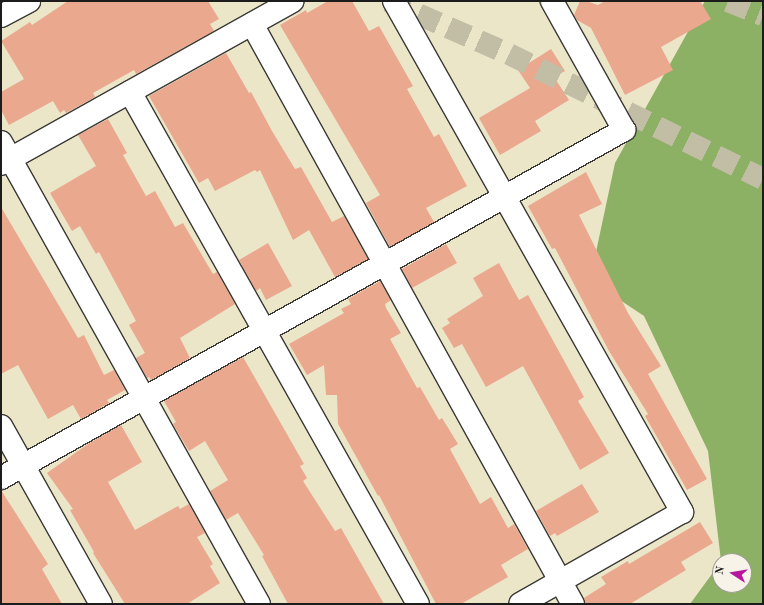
<!DOCTYPE html>
<style>
body{margin:0}
#map{position:relative;width:764px;height:605px;overflow:hidden;background:#ece6c9;font-family:"Old Standard TT",serif}
div>[style]{position:absolute}
.forest>*{inset:0;background:#8cb064}
.building>*{inset:0;background:#eaa88e}
.motorway-tunnel>*{height:22px;margin-top:-11px;transform-origin:0;background:repeating-linear-gradient(90deg,#c2bea6 0 22px,transparent 0 33px)}
.roads{filter:drop-shadow(1px 0 #3b3a36) drop-shadow(-1px 0 #3b3a36) drop-shadow(0 1px #3b3a36) drop-shadow(0 -1px #3b3a36)}
.minor>*{height:22px;margin:-11px;padding:0 11px;transform-origin:11px;border-radius:11px;background:#fff}
span{translate:-50% -50%;white-space:nowrap;text-align:center;line-height:1.15;-webkit-text-stroke:3px #f7f3e8;paint-order:stroke}
.frame{position:absolute;inset:0;border:2px solid #1c1c1c;pointer-events:none}
.north{position:absolute;left:712px;top:553px;width:40px;height:40px;box-sizing:border-box;background:#f7f3e8;border:1px solid #9f9d96;border-radius:50%;rotate:282deg;font-size:11px;font-weight:700;line-height:16px;text-align:center;color:#1c1c1c}
.north::after{content:'';display:block;margin:auto;width:14px;height:18px;background:#b5179e;clip-path:polygon(50% 0,100% 100%,50% 72%,0 100%)}
</style>
<div id="map">
<div class="forest">
<div style="clip-path:polygon(705px 1px,763px 1px,763px 604px,690px 604px,720px 563px,720px 585px,744px 585px,744px 561px,721px 561px,708px 451px,644px 316px,590px 280px,615px 163px)"></div>
</div>
<div class="building">
<div style="clip-path:polygon(68px 1px,208px 1px,219px 19px,210px 24px,214px 31px,136px 74px,134px 70px,93px 93px,95px 97px,66px 113px,64px 110px,60px 113px,53px 101px,9px 125px,1px 110px,1px 92px,24px 79px,1px 41px,30px 22px,32px 25px)"></div>
<div style="clip-path:polygon(328px 1px,352px 1px,369px 31px,379px 26px,413px 86px,407px 89px,434px 137px,439px 134px,467px 186px,426px 208px,434px 222px,390px 247px,366px 203px,380px 195px,280px 25px,306px 10px,307px 13px)"></div>
<div style="clip-path:polygon(580px 1px,586px 1px,598px 5px,605px 1px,700px 1px,711px 19px,661px 47px,673px 70px,625px 95px,591px 28px,577px 20px,574px 15px)"></div>
<div style="clip-path:polygon(551px 49px,565px 71px,554px 77px,569px 100px,535px 121px,541px 131px,500px 155px,479px 118px,530px 88px,518px 70px)"></div>
<div style="clip-path:polygon(226px 53px,249px 93px,251px 92px,272px 131px,295px 169px,301px 167px,332px 222px,344px 216px,368px 259px,335px 277px,309px 230px,293px 240px,260px 170px,257px 172px,255px 170px,215px 191px,208px 178px,199px 183px,149px 96px)"></div>
<div style="clip-path:polygon(108px 119px,127px 153px,123px 155px,146px 196px,155px 191px,175px 227px,183px 223px,213px 274px,217px 272px,235px 304px,180px 338px,190px 358px,151px 380px,149px 377px,147px 378px,136px 358px,145px 353px,129px 325px,136px 321px,99px 252px,96px 254px,80px 226px,72px 231px,50px 193px,96px 166px,78px 135px)"></div>
<div style="clip-path:polygon(586px 172px,602px 204px,579px 215px,628px 313px,661px 366px,648px 374px,707px 479px,687px 490px,645px 416px,648px 414px,609px 351px,555px 248px,552px 249px,528px 206px)"></div>
<div style="clip-path:polygon(1px 207px,78px 338px,84px 335px,104px 375px,114px 370px,125px 390px,107px 400px,109px 403px,81px 419px,73px 405px,48px 419px,18px 365px,1px 374px)"></div>
<div style="clip-path:polygon(268px 243px,292px 286px,266px 300px,260px 288px,256px 291px,239px 260px)"></div>
<div style="clip-path:polygon(446px 244px,457px 263px,412px 288px,402px 269px)"></div>
<div style="clip-path:polygon(499px 263px,519px 300px,528px 295px,584px 397px,578px 401px,609px 453px,580px 470px,523px 366px,486px 387px,462px 344px,454px 348px,442px 328px,450px 323px,447px 319px,483px 296px,473px 278px)"></div>
<div style="clip-path:polygon(380px 281px,391px 300px,385px 304px,386px 308px,401px 333px,390px 339px,417px 388px,420px 387px,439px 420px,442px 418px,458px 444px,450px 449px,480px 504px,491px 497px,508px 528px,514px 524px,528px 549px,501px 565px,508px 577px,461px 604px,436px 604px,379px 495px,378px 496px,338px 424px,337px 395px,326px 395px,324px 365px,307px 375px,289px 344px,344px 313px,341px 309px,351px 304px,348px 299px)"></div>
<div style="clip-path:polygon(243px 357px,304px 464px,300px 466px,307px 478px,303px 481px,335px 531px,341px 528px,384px 604px,288px 604px,262px 556px,264px 555px,238px 513px,226px 520px,210px 491px,228px 480px,205px 441px,189px 451px,173px 424px,176px 422px,164px 401px)"></div>
<div style="clip-path:polygon(121px 425px,142px 462px,108px 482px,135px 530px,178px 506px,180px 509px,189px 504px,205px 533px,197px 537px,213px 564px,210px 566px,220px 583px,187px 604px,125px 604px,93px 553px,94px 552px,70px 510px,73px 509px,47px 473px,88px 444px)"></div>
<div style="clip-path:polygon(582px 484px,599px 512px,557px 536px,555px 533px,550px 536px,536px 511px)"></div>
<div style="clip-path:polygon(1px 490px,48px 564px,42px 569px,62px 604px,1px 604px)"></div>
<div style="clip-path:polygon(700px 522px,713px 543px,681px 562px,686px 570px,630px 604px,585px 604px,584px 598px,606px 584px,601px 577px,628px 561px,629px 564px)"></div>
</div>
<div class="motorway-tunnel">
<div style="left:388px;top:1px;width:132px;rotate:23.7deg"></div>
<div style="left:509px;top:54px;width:283px;rotate:26.2deg"></div>
<div style="left:728px;top:1px;width:38px;rotate:22deg"></div>
</div>
<div class="roads">
<div class="minor">
<div style="left:394px;top:1px;width:587px;rotate:60.59deg"></div>
<div style="left:682px;top:512px;width:186px;rotate:150.4deg"></div>
<div style="left:1px;top:16px;width:32px;rotate:-28deg"></div>
<div style="left:252px;top:24px;width:663px;rotate:61.04deg"></div>
<div style="left:130px;top:92px;width:587px;rotate:60.64deg"></div>
<div style="left:1px;top:142px;width:529px;rotate:60.82deg"></div>
<div style="left:1px;top:164px;width:334px;rotate:-29.2deg"></div>
<div style="left:1px;top:426px;width:204px;rotate:60.7deg"></div>
<div style="left:1px;top:478px;width:714px;rotate:-29.19deg"></div>
<div style="left:624px;top:130px;width:148px;rotate:-119.2deg"></div>
</div>
</div>
<div class="frame"></div>
<div class="north">N</div>
</div>
